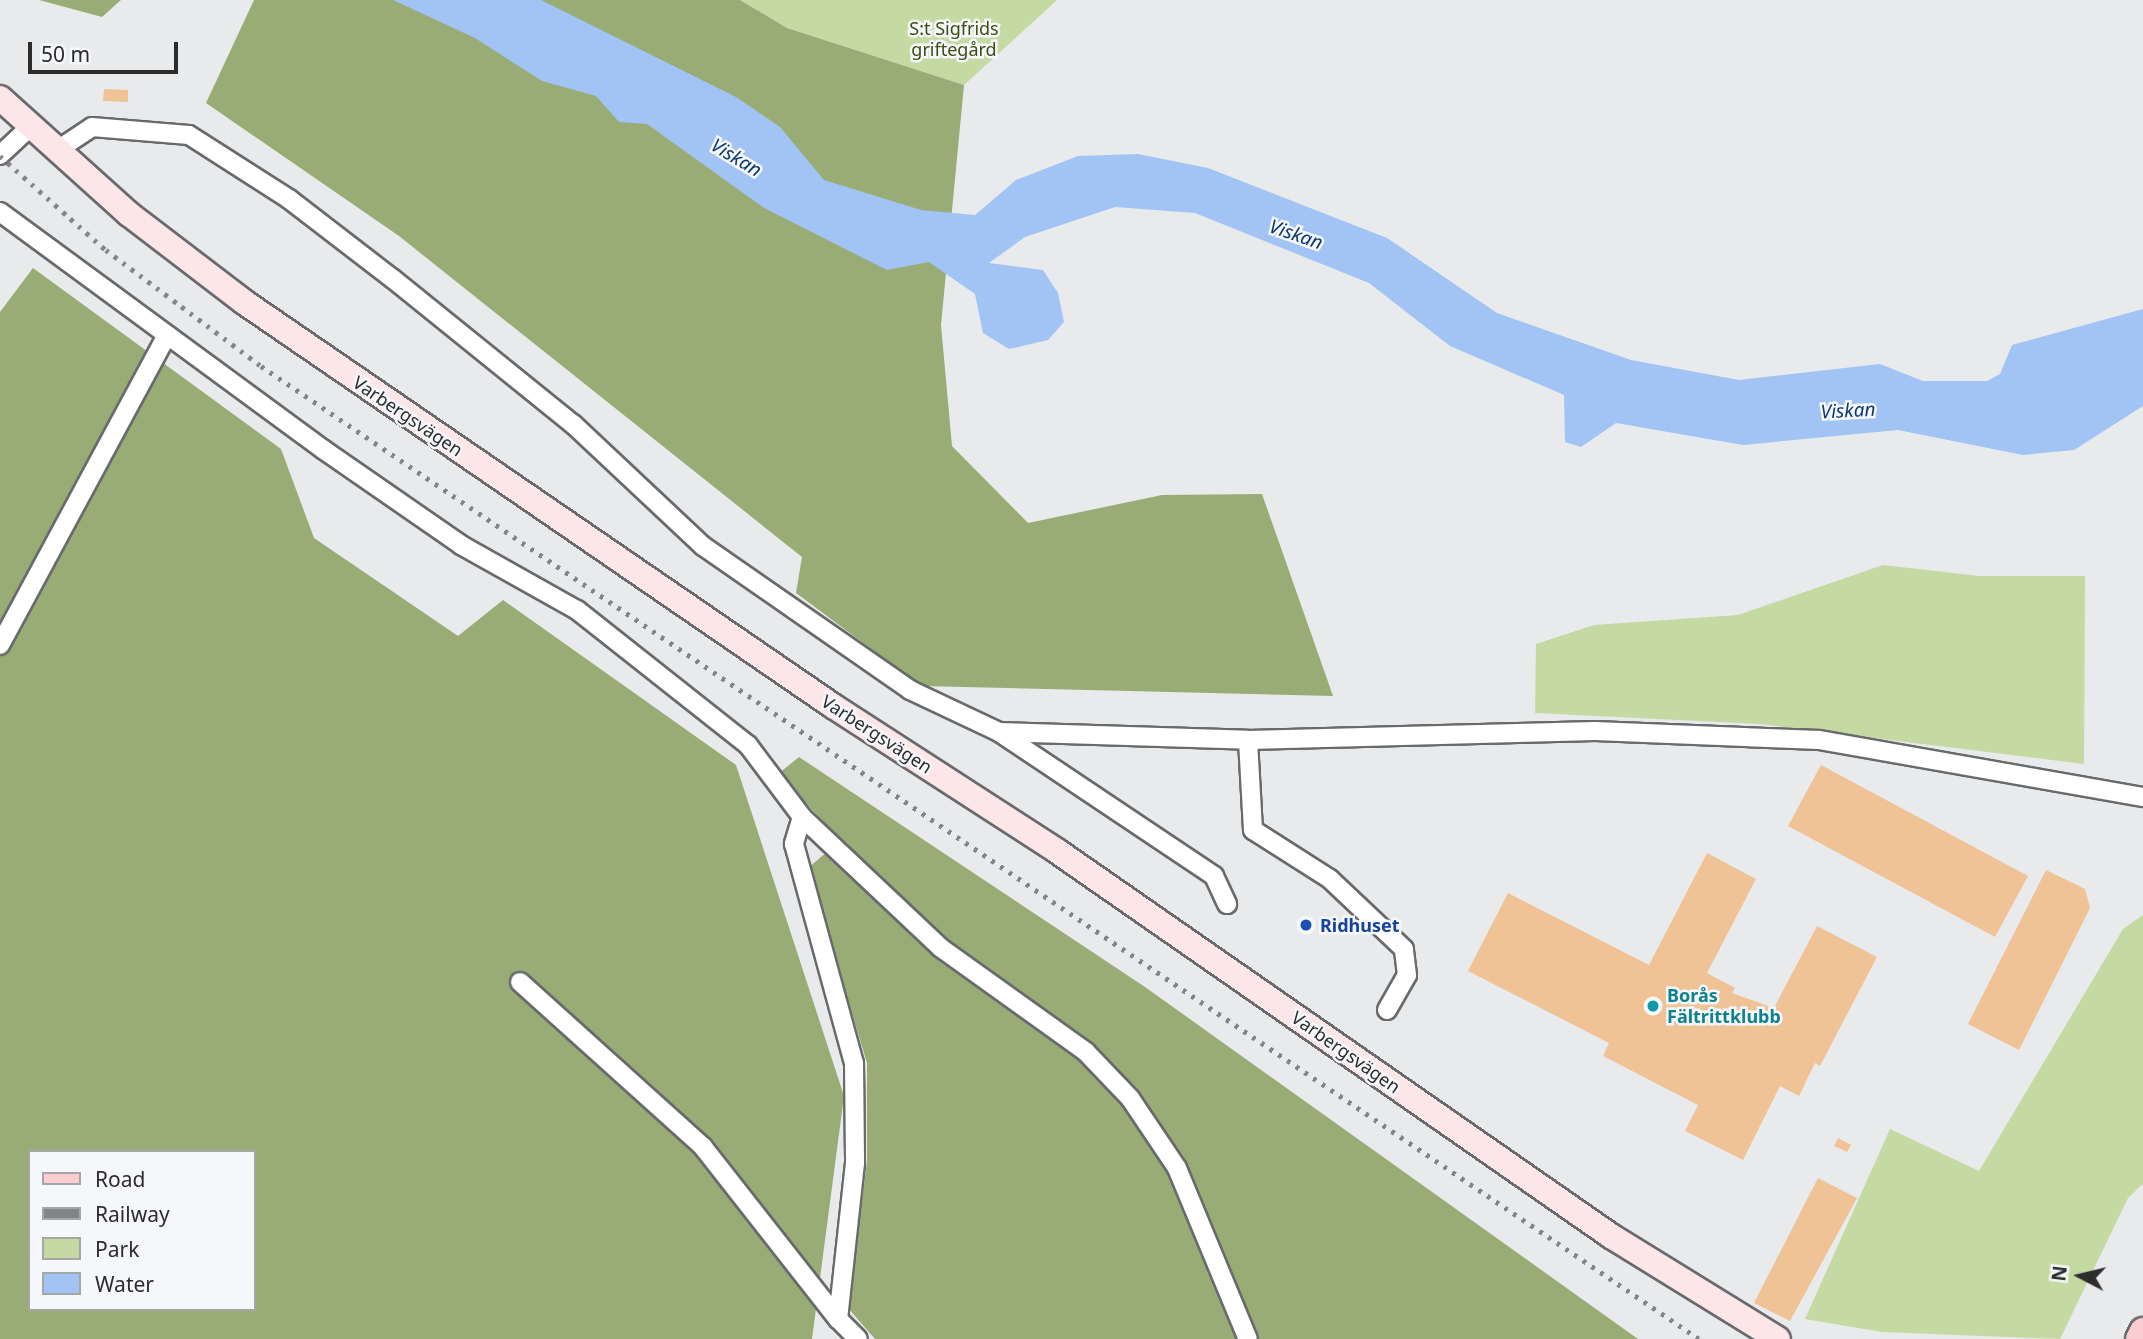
<!DOCTYPE html>
<meta charset="utf-8">
<style>
body{margin:0}
#map{position:relative;width:2143px;height:1339px;overflow:hidden;background:#e8eaec;font-family:"Noto Sans",sans-serif}
div>[style]{position:absolute}
.green>*{inset:0;background:#c5d9a2}
.forest>*{inset:0;background:#99ac76}
.water>*{inset:0;background:#a1c4f4}
.building>*{inset:0;background:#efc396}
.roads{filter:drop-shadow(2px 0 #686a6c) drop-shadow(-2px 0 #686a6c) drop-shadow(0 2px #686a6c) drop-shadow(0 -2px #686a6c)}
.street>*{height:18px;margin:-9px;padding:0 9px;transform-origin:9px;border-radius:9px;background:#fff}
.secondary>*{height:24px;margin:-12px;padding:0 12px;transform-origin:12px;border-radius:12px;background:#fde6e8}
.primary>*{height:26px;margin:-13px;padding:0 13px;transform-origin:13px;border-radius:13px;background:#fbcdd0}
.rail>*{height:5px;margin-top:-2.5px;transform-origin:0;background:repeating-linear-gradient(90deg,#838485 0 3.5px,transparent 0 10.5px)}
.dots>*{width:19px;height:19px;translate:-50% -50%;box-sizing:border-box;border:4px solid #f5f7fa;border-radius:50%}
span{translate:-50% -50%;white-space:nowrap;text-align:center;line-height:1.15;-webkit-text-stroke:5px #f5f7fa;paint-order:stroke}
.park-label{font-size:18px;color:#3c4d10}
.street-label{font-size:18px;color:#2c2c2d}
.transit-label{font-size:18px;color:#164399;font-weight:700}
.left{translate:0 -50%;text-align:left}
.culture-label{font-size:18px;color:#0d838f;font-weight:700}
.water-label{font-size:19px;color:#0a3870;font-style:italic}
.legend{position:absolute;left:28px;top:1150px;width:228px;height:161px;box-sizing:border-box;background:#f5f7fa;border:2px solid #a5a6a8;margin:0;padding:9px 12px;list-style:none;font-size:21px;color:#2c2c2d}
.legend li{display:flex;align-items:center;gap:14px;height:35px}
.legend b{width:35px;border:2px solid #a5a6a8}
.north{position:absolute;left:2045px;top:1241px;width:70px;height:70px;-webkit-text-stroke:5px #f5f7fa;paint-order:stroke;rotate:277deg;font-size:19px;font-weight:700;line-height:28px;text-align:center;color:#2c2c2d}
.north::after{content:'';display:block;margin:auto;width:24px;height:32px;background:#2c2c2d;clip-path:polygon(50% 0,100% 100%,50% 72%,0 100%)}
.scale{position:absolute;left:28px;top:42px;width:150px;height:32px;box-sizing:border-box;border:4px solid #2c2c2d;border-top:0;padding-left:9px;font-size:21px;line-height:24px;white-space:nowrap;color:#2c2c2d;-webkit-text-stroke:5px #f5f7fa;paint-order:stroke}
</style>
<div id="map">
<div class="green">
<div style="clip-path:polygon(740px 0,1057px 0,964px 85px,787px 28px)"></div>
<div style="clip-path:polygon(1883px 565px,1979px 576px,2085px 576px,2084px 764px,1760px 724px,1535px 713px,1536px 644px,1594px 625px,1738px 615px)"></div>
<div style="clip-path:polygon(2143px 915px,2143px 1184px,2128px 1198px,2060px 1339px,1882px 1332px,1805px 1319px,1890px 1129px,1979px 1171px,2123px 929px)"></div>
</div>
<div class="forest">
<div style="clip-path:polygon(39px 0,121px 0,102px 17px)"></div>
<div style="clip-path:polygon(254px 0,740px 0,787px 28px,964px 85px,941px 325px,952px 446px,1028px 523px,1162px 495px,1262px 494px,1333px 696px,921px 686px,796px 593px,802px 557px,399px 236px,206px 103px)"></div>
<div style="clip-path:polygon(evenodd,33px 268px,281px 449px,314px 538px,458px 636px,503px 600px,736px 765px,844px 1096px,812px 1339px,0 1339px,0 312px,33px 268px,30px 1152px,254px 1152px,254px 1309px,30px 1309px,30px 1152px)"></div>
<div style="clip-path:polygon(799px 757px,1145px 987px,1638px 1339px,875px 1339px,848px 1308px,867px 1161px,867px 1063px,808px 868px,841px 840px,778px 774px)"></div>
</div>
<div class="water">
<div style="clip-path:polygon(393px 0,541px 0,736px 97px,780px 127px,824px 180px,921px 210px,975px 215px,1016px 180px,1078px 156px,1138px 154px,1208px 168px,1387px 238px,1497px 313px,1631px 360px,1739px 380px,1880px 364px,1923px 381px,1987px 381px,2000px 374px,2012px 345px,2143px 309px,2143px 406px,2074px 450px,2023px 455px,1898px 430px,1743px 445px,1616px 423px,1581px 447px,1565px 442px,1564px 395px,1450px 346px,1369px 283px,1195px 213px,1115px 207px,1025px 237px,989px 263px,1043px 270px,1058px 293px,1064px 322px,1048px 340px,1009px 349px,983px 333px,975px 294px,929px 262px,887px 270px,764px 208px,647px 124px,619px 122px,596px 96px,542px 81px,475px 38px)"></div>
</div>
<div class="building">
<div style="clip-path:polygon(104px 89px,128px 90px,128px 102px,103px 101px)"></div>
<div style="clip-path:polygon(1821px 765px,2028px 876px,1995px 937px,1788px 826px)"></div>
<div style="clip-path:polygon(1707px 853px,1756px 879px,1707px 973px,1735px 988px,1732px 993px,1774px 1008px,1817px 926px,1877px 957px,1820px 1066px,1815px 1063px,1799px 1096px,1780px 1086px,1743px 1160px,1685px 1131px,1698px 1105px,1603px 1056px,1609px 1043px,1468px 971px,1508px 893px,1649px 965px)"></div>
<div style="clip-path:polygon(2046px 870px,2085px 889px,2090px 908px,2019px 1050px,1968px 1024px)"></div>
<div style="clip-path:polygon(1838px 1138px,1851px 1145px,1847px 1152px,1834px 1146px)"></div>
<div style="clip-path:polygon(1818px 1178px,1857px 1198px,1790px 1321px,1754px 1303px)"></div>
</div>
<div class="roads">
<div class="street">
<div style="left:56px;top:151px;width:43px;rotate:-33.7deg"></div>
<div style="left:92px;top:127px;width:97px;rotate:4.7deg"></div>
<div style="left:189px;top:135px;width:119px;rotate:32.6deg"></div>
<div style="left:289px;top:199px;width:131px;rotate:37.6deg"></div>
<div style="left:393px;top:279px;width:231px;rotate:38.9deg"></div>
<div style="left:573px;top:424px;width:178px;rotate:43.2deg"></div>
<div style="left:703px;top:546px;width:252px;rotate:34.8deg"></div>
<div style="left:910px;top:690px;width:98px;rotate:25.3deg"></div>
<div style="left:999px;top:732px;width:249px;rotate:1.8deg"></div>
<div style="left:0;top:155px;width:41px;rotate:-43deg"></div>
<div style="left:0;top:212px;width:402px;rotate:36.3deg"></div>
<div style="left:324px;top:450px;width:167px;rotate:34.7deg"></div>
<div style="left:461px;top:545px;width:133px;rotate:29.3deg"></div>
<div style="left:577px;top:610px;width:218px;rotate:38.3deg"></div>
<div style="left:748px;top:745px;width:90px;rotate:53.1deg"></div>
<div style="left:802px;top:817px;width:191px;rotate:43.3deg"></div>
<div style="left:941px;top:948px;width:178px;rotate:35.6deg"></div>
<div style="left:1086px;top:1052px;width:64px;rotate:46.3deg"></div>
<div style="left:1130px;top:1098px;width:84px;rotate:56.1deg"></div>
<div style="left:1177px;top:1168px;width:185px;rotate:67.5deg"></div>
<div style="left:0;top:645px;width:352px;rotate:-61.7deg"></div>
<div style="left:999px;top:732px;width:259px;rotate:33.8deg"></div>
<div style="left:1214px;top:876px;width:31px;rotate:65deg"></div>
<div style="left:802px;top:817px;width:28px;rotate:107deg"></div>
<div style="left:794px;top:844px;width:227px;rotate:74.7deg"></div>
<div style="left:854px;top:1063px;width:100px;rotate:89.4deg"></div>
<div style="left:855px;top:1163px;width:157px;rotate:96.2deg"></div>
<div style="left:838px;top:1319px;width:28px;rotate:45deg"></div>
<div style="left:520px;top:982px;width:246px;rotate:42deg"></div>
<div style="left:703px;top:1147px;width:219px;rotate:51.9deg"></div>
<div style="left:1387px;top:1010px;width:40px;rotate:-60.3deg"></div>
<div style="left:1407px;top:975px;width:26px;rotate:-97deg"></div>
<div style="left:1404px;top:949px;width:102px;rotate:-136.6deg"></div>
<div style="left:1330px;top:879px;width:91px;rotate:-147.5deg"></div>
<div style="left:1253px;top:830px;width:90px;rotate:-93.2deg"></div>
<div style="left:1248px;top:740px;width:347px;rotate:-1.5deg"></div>
<div style="left:1595px;top:731px;width:224px;rotate:2.3deg"></div>
<div style="left:1819px;top:740px;width:329px;rotate:10deg"></div>
</div>
<div class="secondary">
<div style="left:0;top:98px;width:173px;rotate:42deg"></div>
<div style="left:129px;top:214px;width:145px;rotate:37.4deg"></div>
<div style="left:244px;top:302px;width:714px;rotate:34.45deg"></div>
<div style="left:833px;top:706px;width:267px;rotate:32.9deg"></div>
<div style="left:1057px;top:851px;width:675px;rotate:34.8deg"></div>
<div style="left:1611px;top:1236px;width:196px;rotate:31.7deg"></div>
</div>
<div class="primary">
<div style="left:2139px;top:1339px;width:9px;rotate:-63deg"></div>
</div>
</div>
<div class="rail">
<div style="left:0;top:156px;width:142px;rotate:41.6deg"></div>
<div style="left:106px;top:250px;width:194px;rotate:36.8deg"></div>
<div style="left:261px;top:366px;width:1736px;rotate:34.08deg"></div>
</div>
<div class="dots">
<div style="left:1306px;top:925px;background:#1a4fb4"></div>
<div style="left:1653px;top:1006px;background:#0f9aa8"></div>
</div>
<div class="park-label">
<span style="left:954px;top:39px">S:t Sigfrids<br>griftegård</span>
</div>
<div class="street-label">
<span style="left:408px;top:416px;rotate:34deg">Varbergsvägen</span>
<span style="left:877px;top:734px;rotate:33deg">Varbergsvägen</span>
<span style="left:1346px;top:1052px;rotate:35deg">Varbergsvägen</span>
</div>
<div class="transit-label">
<span class="left" style="left:1320px;top:925px">Ridhuset</span>
</div>
<div class="culture-label">
<span class="left" style="left:1667px;top:1006px">Borås<br>Fältrittklubb</span>
</div>
<div class="water-label">
<span style="left:736px;top:158px;rotate:31deg">Viskan</span>
<span style="left:1296px;top:235px;rotate:19deg">Viskan</span>
<span style="left:1848px;top:411px;rotate:-3deg">Viskan</span>
</div>
<ul class="legend">
<li><b style="height:9px;background:#fbcdd0"></b>Road</li>
<li><b style="height:9px;background:#838485"></b>Railway</li>
<li><b style="height:19px;background:#c5d9a2"></b>Park</li>
<li><b style="height:19px;background:#a1c4f4"></b>Water</li>
</ul>
<div class="north">N</div>
<div class="scale">50 m</div>
</div>
